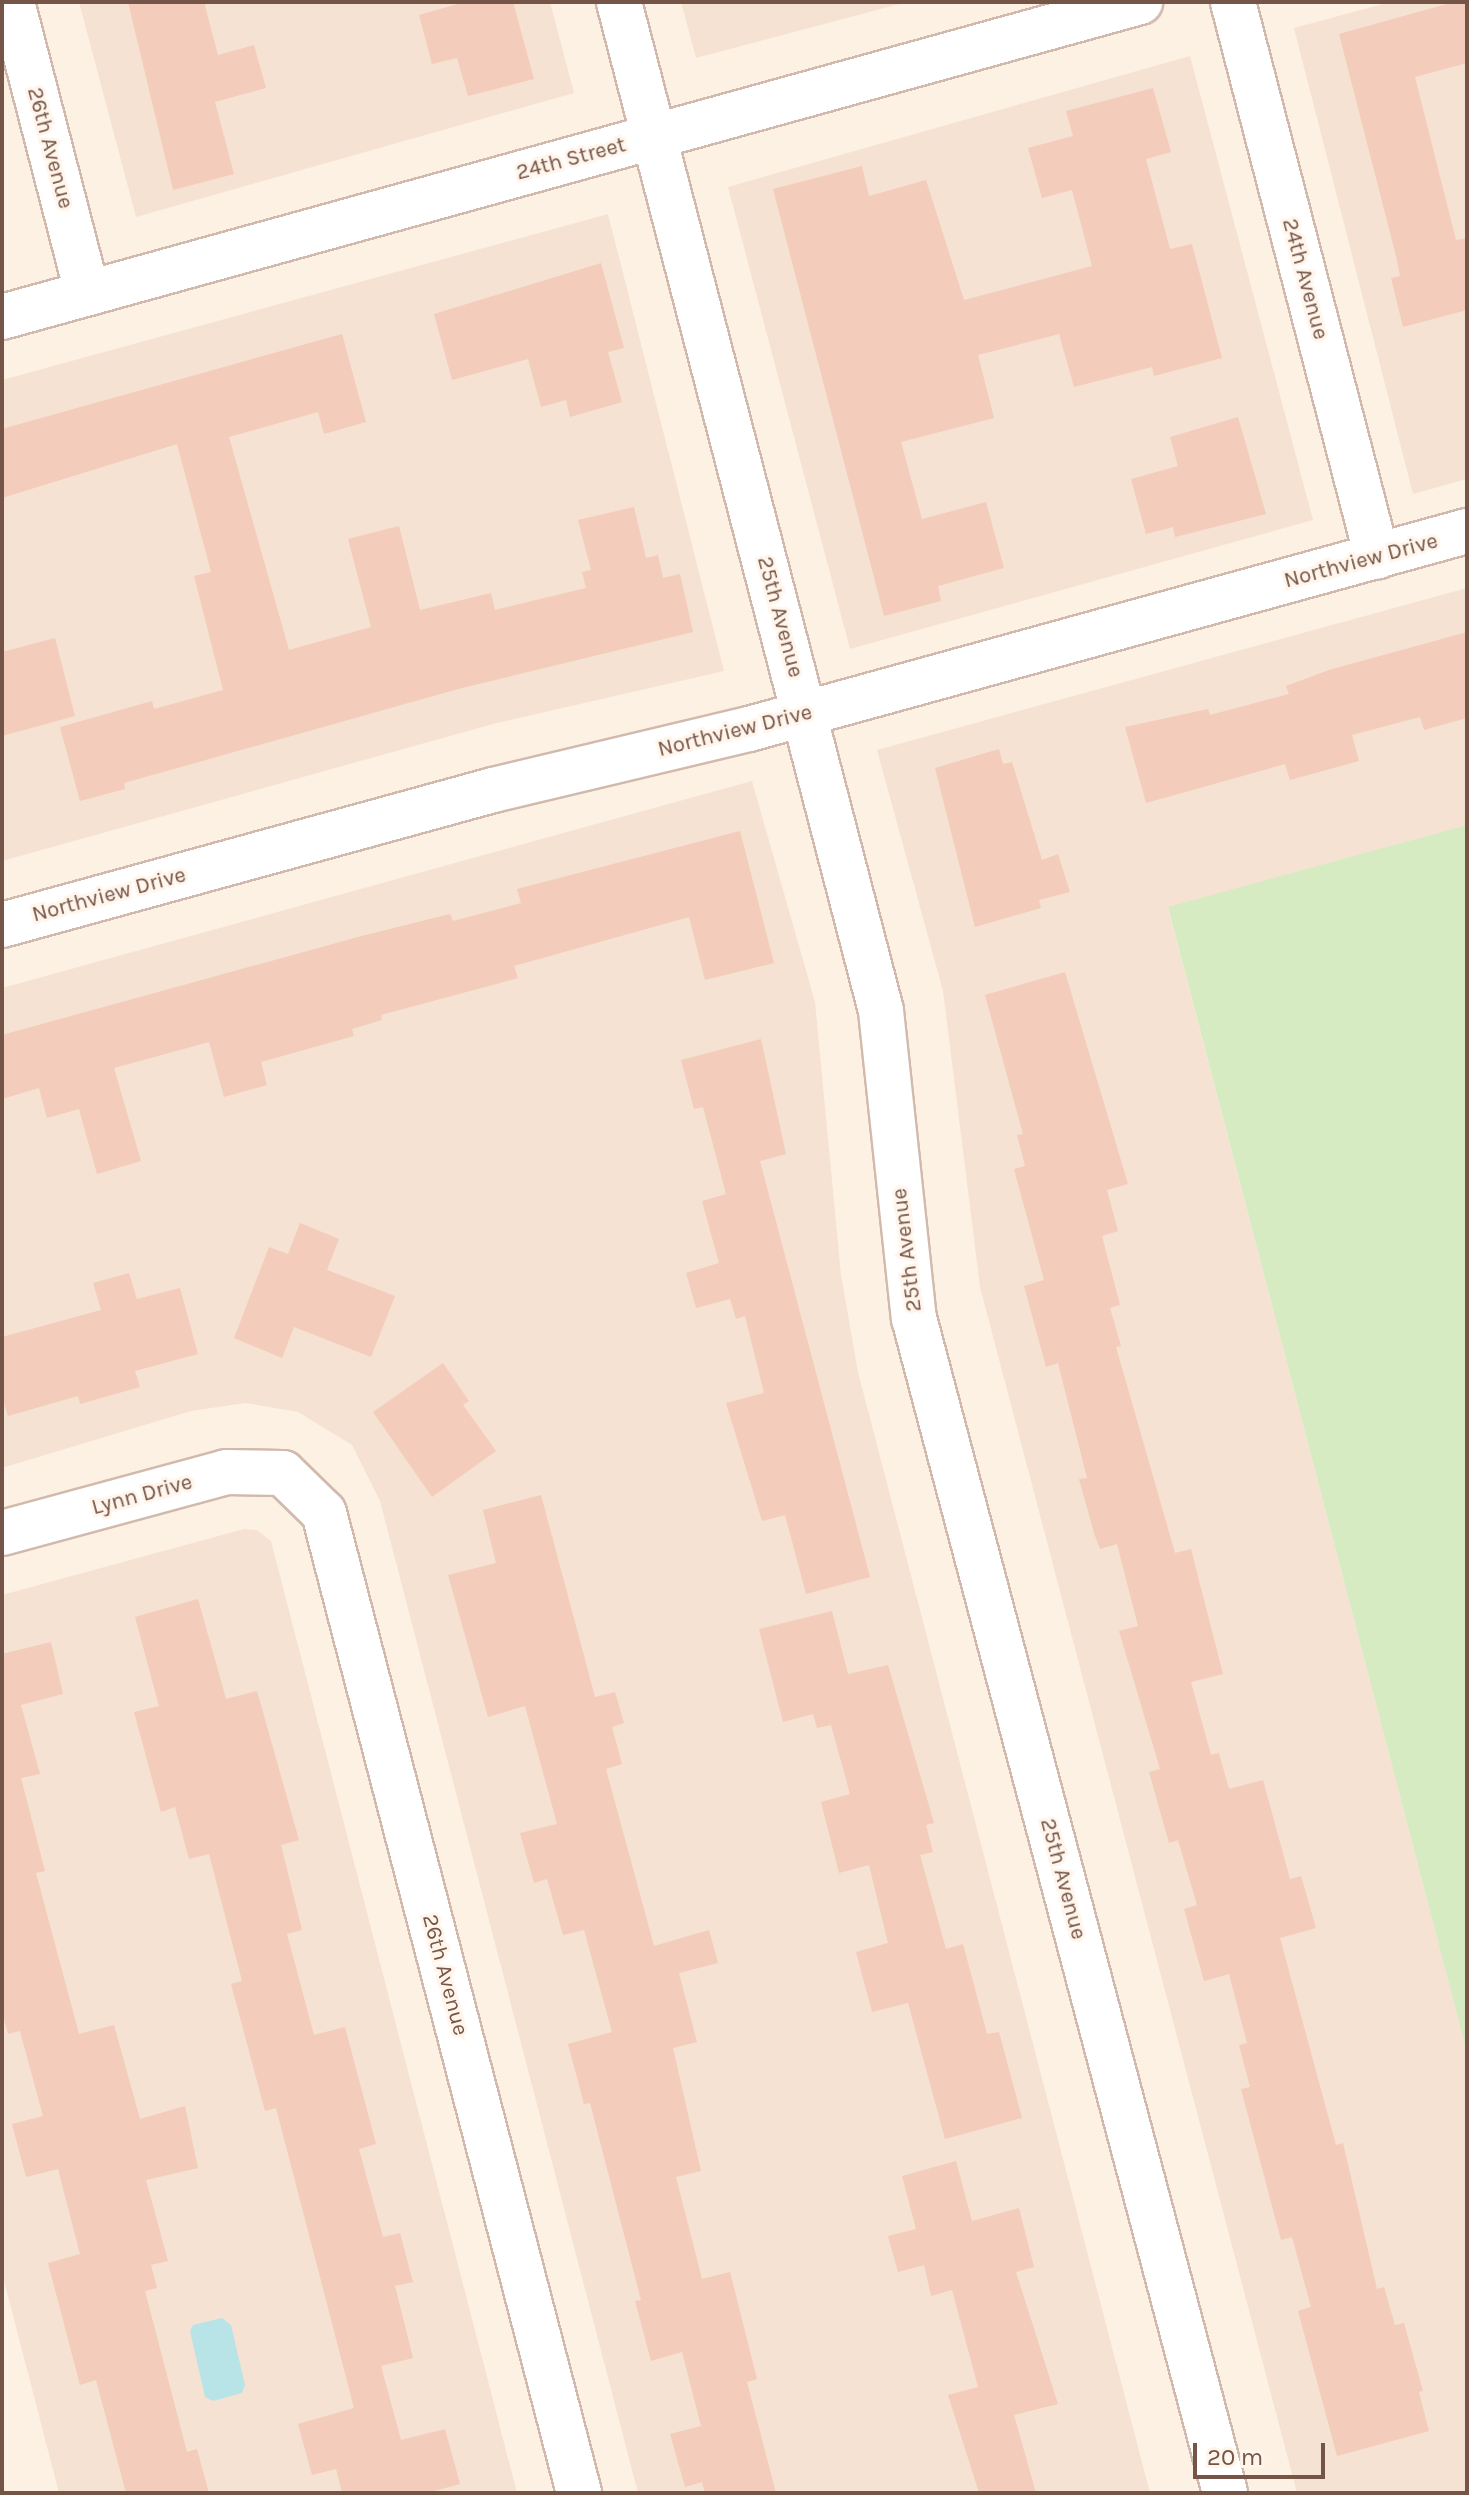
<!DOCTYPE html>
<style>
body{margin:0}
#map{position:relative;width:1469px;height:2495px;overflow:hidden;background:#fdf1e4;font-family:Karla,sans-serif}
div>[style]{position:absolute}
.residential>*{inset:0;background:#f5e2d2}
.green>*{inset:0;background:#d6ebc2}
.water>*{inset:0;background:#b8e4e7}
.building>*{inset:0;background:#f3ccbb}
.roads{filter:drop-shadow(2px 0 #d1baad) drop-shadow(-2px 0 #d1baad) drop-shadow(0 2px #d1baad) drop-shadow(0 -2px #d1baad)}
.minor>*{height:44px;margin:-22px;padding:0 22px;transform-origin:22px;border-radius:22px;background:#fff}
span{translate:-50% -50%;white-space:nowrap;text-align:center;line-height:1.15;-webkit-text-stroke:6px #fff5eb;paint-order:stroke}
.street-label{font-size:22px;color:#765549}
.frame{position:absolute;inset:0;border:4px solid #765549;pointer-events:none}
.scale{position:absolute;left:1193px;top:2443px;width:132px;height:36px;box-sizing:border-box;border:4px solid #765549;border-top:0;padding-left:10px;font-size:24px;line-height:28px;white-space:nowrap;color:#765549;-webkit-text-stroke:6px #fff5eb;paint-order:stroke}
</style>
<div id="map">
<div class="residential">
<div style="clip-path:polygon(79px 2px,550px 2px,574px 93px,136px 217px)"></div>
<div style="clip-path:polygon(681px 2px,907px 2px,696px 58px)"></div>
<div style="clip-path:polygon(1390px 2px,1467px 2px,1467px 479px,1413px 494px,1294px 28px)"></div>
<div style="clip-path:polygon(1190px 56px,1313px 520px,850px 649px,728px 187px)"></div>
<div style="clip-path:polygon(608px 214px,724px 671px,493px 724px,2px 861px,2px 380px)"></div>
<div style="clip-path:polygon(1467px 588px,1467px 825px,1168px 908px,1467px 2053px,1467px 2493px,1297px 2493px,980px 1287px,943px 991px,877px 750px)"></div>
<div style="clip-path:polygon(752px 781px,815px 1002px,841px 1275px,858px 1372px,1150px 2493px,638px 2493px,380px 1501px,352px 1445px,298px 1412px,245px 1403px,191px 1411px,2px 1468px,2px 988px)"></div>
<div style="clip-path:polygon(244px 1529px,257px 1530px,271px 1541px,517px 2493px,59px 2493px,2px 2273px,2px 1595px)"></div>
</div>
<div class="green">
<div style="clip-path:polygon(1467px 825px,1467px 2053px,1168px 907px)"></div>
</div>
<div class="water">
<div style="clip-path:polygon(222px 2318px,231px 2325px,245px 2385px,242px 2393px,213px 2401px,205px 2397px,190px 2331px,193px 2325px)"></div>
</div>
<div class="building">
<div style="clip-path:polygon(128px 2px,204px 2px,218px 55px,254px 45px,266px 88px,215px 102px,234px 174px,173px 190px)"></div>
<div style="clip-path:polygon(465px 2px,513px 2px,534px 79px,468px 96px,457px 58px,432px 64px,419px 15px)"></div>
<div style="clip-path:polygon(1454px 2px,1467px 2px,1467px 63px,1415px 77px,1456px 240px,1467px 238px,1467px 310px,1403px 327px,1391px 278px,1400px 276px,1396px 256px,1339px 34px)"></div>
<div style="clip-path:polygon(1153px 88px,1171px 152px,1146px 159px,1170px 249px,1192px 244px,1222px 358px,1154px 376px,1152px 367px,1074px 387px,1059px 334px,978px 355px,994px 418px,901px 442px,922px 519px,986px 502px,1004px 568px,938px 586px,941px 601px,884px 616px,773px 189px,862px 166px,869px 196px,926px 180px,964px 300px,1092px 266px,1072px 190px,1042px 198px,1028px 148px,1073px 136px,1066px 111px)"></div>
<div style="clip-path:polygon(601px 263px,624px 348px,608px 352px,622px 402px,570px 417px,566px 400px,541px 407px,528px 359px,452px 380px,434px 314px)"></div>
<div style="clip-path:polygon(342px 334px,366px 422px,324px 434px,318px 412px,229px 437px,289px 650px,371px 627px,348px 539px,399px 526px,420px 610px,491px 593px,495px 610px,586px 588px,582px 572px,591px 570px,578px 520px,634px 507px,646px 558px,658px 555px,663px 578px,680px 574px,693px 632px,458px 689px,124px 783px,125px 789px,80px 801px,60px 727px,152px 701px,154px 709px,223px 690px,194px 576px,211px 572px,177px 444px,2px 498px,2px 429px)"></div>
<div style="clip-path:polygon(1238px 417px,1266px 514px,1175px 537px,1173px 527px,1146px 534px,1131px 479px,1178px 466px,1170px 437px)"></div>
<div style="clip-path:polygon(1467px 632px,1467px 718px,1424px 730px,1420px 717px,1352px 735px,1359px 761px,1290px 780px,1285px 764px,1146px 803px,1125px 727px,1208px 709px,1210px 715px,1289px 694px,1286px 686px,1329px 670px)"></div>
<div style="clip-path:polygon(55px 638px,75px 716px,2px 736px,2px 652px)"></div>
<div style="clip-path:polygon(999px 749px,1003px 764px,1012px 762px,1042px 860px,1058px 854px,1070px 892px,1039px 900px,1041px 908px,975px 927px,935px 768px)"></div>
<div style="clip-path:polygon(740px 831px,774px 963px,705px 980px,689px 917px,514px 966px,518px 978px,381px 1015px,382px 1020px,352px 1029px,354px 1036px,261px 1062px,267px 1085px,224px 1097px,209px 1042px,114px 1068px,141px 1161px,97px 1174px,79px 1109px,47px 1118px,39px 1088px,2px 1099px,2px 1035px,358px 937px,450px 914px,453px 921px,521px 903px,517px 889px)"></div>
<div style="clip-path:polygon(1065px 972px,1128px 1184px,1107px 1190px,1118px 1231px,1102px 1236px,1120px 1305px,1110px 1308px,1121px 1346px,1116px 1347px,1175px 1553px,1191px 1549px,1223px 1674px,1191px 1682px,1211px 1755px,1219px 1753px,1229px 1789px,1263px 1780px,1290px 1879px,1301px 1876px,1316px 1928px,1280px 1938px,1336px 2145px,1343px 2143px,1377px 2289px,1384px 2287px,1395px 2325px,1404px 2323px,1423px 2391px,1419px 2392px,1429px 2431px,1337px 2456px,1298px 2311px,1311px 2307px,1292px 2237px,1281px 2240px,1241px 2089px,1250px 2087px,1239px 2045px,1247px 2043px,1229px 1974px,1204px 1981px,1184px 1909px,1197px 1905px,1178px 1840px,1169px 1843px,1149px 1772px,1160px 1769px,1119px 1631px,1138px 1626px,1117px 1544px,1100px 1549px,1094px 1533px,1079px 1479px,1087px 1478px,1058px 1363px,1046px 1367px,1024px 1286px,1044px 1280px,1014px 1169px,1025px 1166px,1017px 1135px,1023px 1134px,985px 995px)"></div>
<div style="clip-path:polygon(761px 1039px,786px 1154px,760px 1161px,870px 1577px,806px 1594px,785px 1515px,762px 1521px,726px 1403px,764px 1393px,745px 1316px,736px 1319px,730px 1299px,696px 1308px,686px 1273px,719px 1263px,702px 1201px,726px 1194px,703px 1107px,694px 1109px,681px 1060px)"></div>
<div style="clip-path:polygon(300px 1223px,339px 1239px,327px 1270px,395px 1296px,371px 1357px,294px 1327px,282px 1358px,234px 1338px,269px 1247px,288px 1254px)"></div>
<div style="clip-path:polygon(129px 1273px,137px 1299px,180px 1288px,198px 1354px,135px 1371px,140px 1387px,80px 1404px,78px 1396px,8px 1416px,2px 1397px,2px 1337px,101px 1310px,93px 1283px)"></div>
<div style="clip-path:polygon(443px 1363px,469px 1401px,463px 1405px,496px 1451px,432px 1497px,373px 1412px)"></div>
<div style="clip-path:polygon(541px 1495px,595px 1697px,615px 1692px,624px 1723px,612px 1727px,622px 1764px,606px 1769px,654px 1946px,709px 1930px,718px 1963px,679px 1973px,697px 2042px,673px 2048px,701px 2171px,676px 2177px,702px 2279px,730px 2272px,757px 2379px,747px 2382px,776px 2493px,705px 2493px,702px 2482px,685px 2487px,670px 2434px,701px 2426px,682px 2352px,651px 2361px,635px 2301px,641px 2300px,590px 2103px,584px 2104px,568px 2044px,612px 2032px,584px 1930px,563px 1935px,547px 1879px,534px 1883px,520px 1833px,557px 1824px,525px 1706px,488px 1717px,448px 1575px,496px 1563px,483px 1510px)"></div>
<div style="clip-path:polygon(198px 1599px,226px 1699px,257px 1691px,299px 1840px,281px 1845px,302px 1930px,287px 1934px,314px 2035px,345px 2027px,376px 2144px,359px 2149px,383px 2237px,400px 2233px,413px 2282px,395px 2286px,413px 2358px,381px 2366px,401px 2440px,445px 2429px,460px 2484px,427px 2493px,342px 2493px,336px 2469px,312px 2475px,298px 2424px,354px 2408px,276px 2108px,265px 2111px,231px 1984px,242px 1981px,209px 1854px,189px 1859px,175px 1807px,161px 1812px,134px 1712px,159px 1706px,135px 1617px)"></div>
<div style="clip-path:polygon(832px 1611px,848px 1674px,888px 1665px,934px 1823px,926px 1825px,933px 1852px,920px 1855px,946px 1949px,963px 1944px,987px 2034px,999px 2032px,1022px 2118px,945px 2139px,908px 2003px,872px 2012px,856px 1952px,888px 1943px,869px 1865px,839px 1873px,821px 1802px,850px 1794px,831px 1725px,817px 1728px,813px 1714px,783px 1722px,759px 1629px)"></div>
<div style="clip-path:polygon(51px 1642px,63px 1694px,21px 1705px,40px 1774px,21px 1778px,45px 1871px,36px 1873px,79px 2034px,114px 2025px,140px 2119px,185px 2106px,198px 2168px,146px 2180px,168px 2261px,151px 2265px,157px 2288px,145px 2291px,187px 2452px,197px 2449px,209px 2493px,126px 2493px,96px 2380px,80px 2385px,48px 2263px,80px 2254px,58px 2169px,26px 2177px,12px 2124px,43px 2116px,20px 2031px,8px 2034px,2px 2012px,2px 1654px)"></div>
<div style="clip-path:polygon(956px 2161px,972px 2221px,1019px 2208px,1034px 2267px,1016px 2272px,1058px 2404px,1014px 2415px,1036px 2493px,979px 2493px,948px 2395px,978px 2387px,952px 2290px,931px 2296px,924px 2265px,898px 2272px,888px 2236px,916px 2229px,902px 2176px)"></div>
</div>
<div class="roads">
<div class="minor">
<div style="left:12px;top:2px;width:301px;rotate:75.5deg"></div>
<div style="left:619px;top:2px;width:1042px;rotate:75.44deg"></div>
<div style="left:881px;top:1011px;width:309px;rotate:83.9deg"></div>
<div style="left:914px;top:1318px;width:1215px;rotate:75.17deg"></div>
<div style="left:1233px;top:2px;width:573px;rotate:75.45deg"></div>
<div style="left:2px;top:317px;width:1181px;rotate:-15.47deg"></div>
<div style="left:2px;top:925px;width:509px;rotate:-15.37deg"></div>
<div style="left:493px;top:790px;width:263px;rotate:-13.4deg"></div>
<div style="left:749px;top:729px;width:745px;rotate:-15.42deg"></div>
<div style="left:2px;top:1533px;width:232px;rotate:-15.2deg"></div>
<div style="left:226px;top:1472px;width:57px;rotate:1deg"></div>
<div style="left:283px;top:1473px;width:57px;rotate:44.3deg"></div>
<div style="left:324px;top:1513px;width:1013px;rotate:75.41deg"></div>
</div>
</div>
<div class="street-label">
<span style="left:50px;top:148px;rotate:75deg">26th Avenue</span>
<span style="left:571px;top:159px;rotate:-15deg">24th Street</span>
<span style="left:1305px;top:279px;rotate:75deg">24th Avenue</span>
<span style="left:1361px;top:561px;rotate:-15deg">Northview Drive</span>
<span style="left:780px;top:617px;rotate:75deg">25th Avenue</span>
<span style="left:735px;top:731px;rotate:-14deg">Northview Drive</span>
<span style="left:109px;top:895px;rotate:-15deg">Northview Drive</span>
<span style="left:907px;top:1250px;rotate:-97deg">25th Avenue</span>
<span style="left:142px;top:1495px;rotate:-15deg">Lynn Drive</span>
<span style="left:1063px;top:1879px;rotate:75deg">25th Avenue</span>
<span style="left:445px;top:1975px;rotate:75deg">26th Avenue</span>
</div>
<div class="frame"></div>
<div class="scale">20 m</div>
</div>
